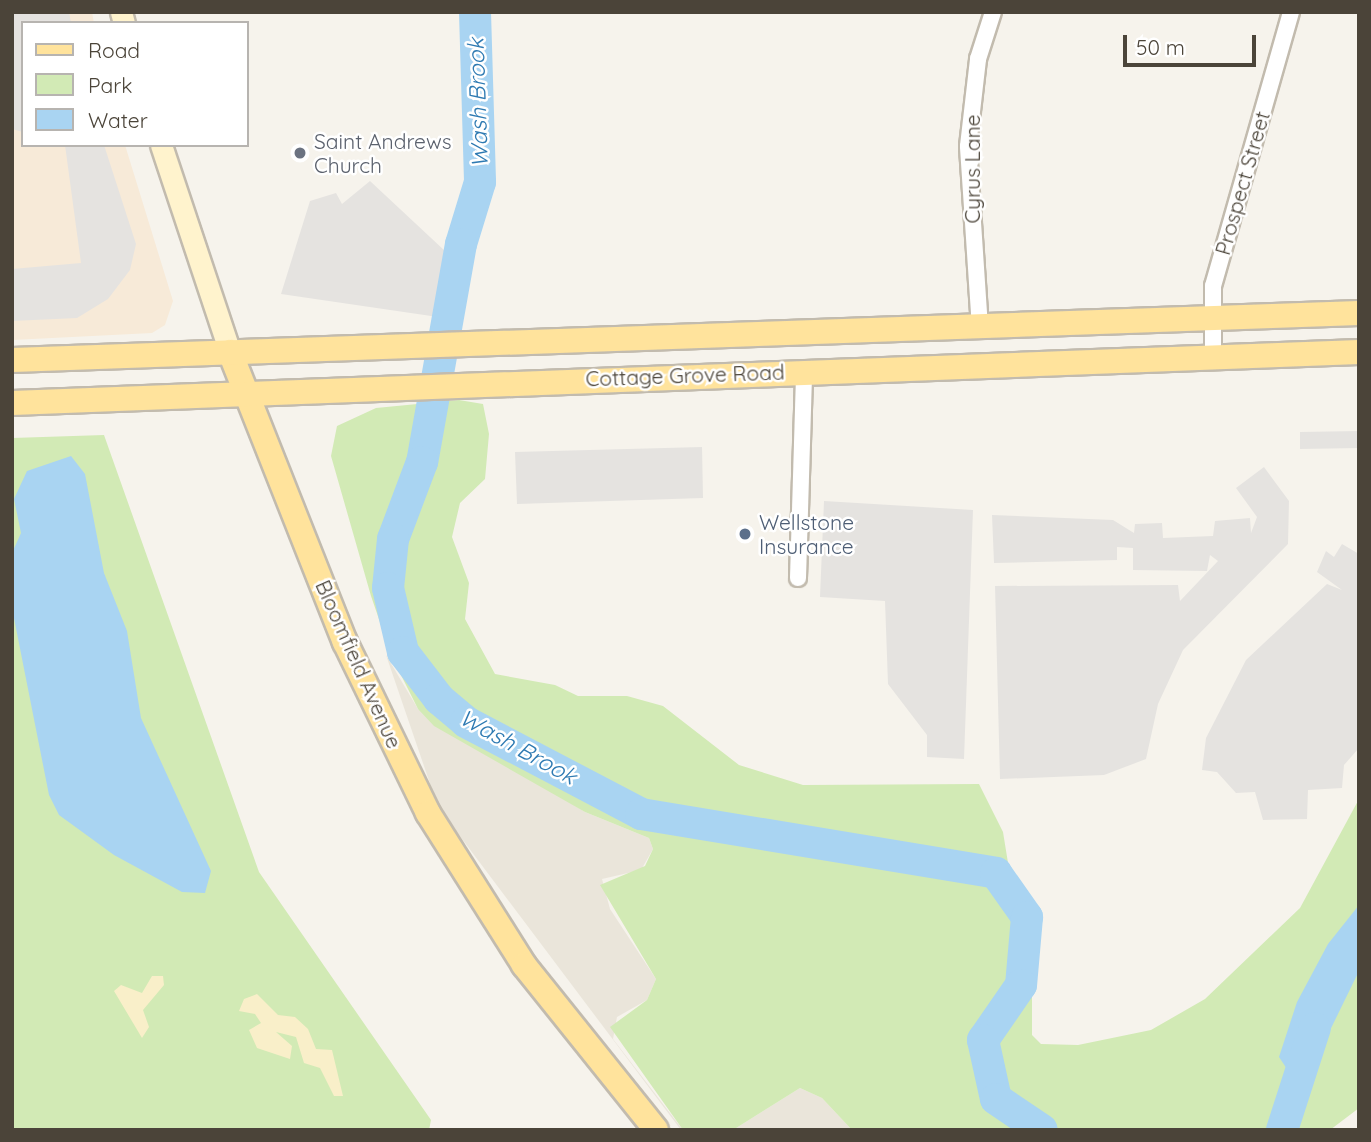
<!DOCTYPE html>
<style>
body{margin:0}
#map{position:relative;width:1371px;height:1142px;overflow:hidden;background:#f6f3ec;font-family:Quicksand,sans-serif}
div>[style]{position:absolute}
.residential>*{inset:0;background:#eae5da}
.commercial>*{inset:0;background:#f7ead8}
.green>*{inset:0;background:#d2eab5}
.sand>*{inset:0;background:#f9efc9}
.parking>*{inset:0;background:#e5e3e0}
.water>*{inset:0;background:#a9d4f2}
.river>*{height:32px;margin:-16px;padding:0 16px;transform-origin:16px;border-radius:16px;background:#a9d4f2}
.roads{filter:drop-shadow(2px 0 #c2bbae) drop-shadow(-2px 0 #c2bbae) drop-shadow(0 2px #c2bbae) drop-shadow(0 -2px #c2bbae)}
.minor>*{height:16px;margin:-8px;padding:0 8px;transform-origin:8px;border-radius:8px;background:#fff}
.secondary>*{height:21px;margin:-10.5px;padding:0 10.5px;transform-origin:10.5px;border-radius:10.5px;background:#fff3cd}
.primary>*{height:24px;margin:-12px;padding:0 12px;transform-origin:12px;border-radius:12px;background:#ffe39c}
.dots>*{width:19px;height:19px;translate:-50% -50%;box-sizing:border-box;border:4px solid #fff;border-radius:50%}
span{translate:-50% -50%;white-space:nowrap;text-align:center;line-height:1.15;-webkit-text-stroke:5px #fff;paint-order:stroke}
.worship-label{font-size:21px;color:#5b616d}
.left{translate:0 -50%;text-align:left}
.street-label{font-size:21px;color:#4b4439}
.service-label{font-size:21px;color:#4e5e75}
.water-label{font-size:23px;color:#2e7ab2;font-style:italic}
.frame{position:absolute;inset:0;border:14px solid #4b4439;pointer-events:none}
.legend{position:absolute;left:21px;top:21px;width:228px;height:126px;box-sizing:border-box;background:#fff;border:2px solid #b7b4b0;margin:0;padding:9px 12px;list-style:none;font-size:21px;color:#4b4439}
.legend li{display:flex;align-items:center;gap:14px;height:35px}
.legend b{width:35px;border:2px solid #b7b4b0}
.scale{position:absolute;left:1123px;top:35px;width:133px;height:32px;box-sizing:border-box;border:4px solid #4b4439;border-top:0;padding-left:9px;font-size:21px;line-height:24px;white-space:nowrap;color:#4b4439;-webkit-text-stroke:5px #fff;paint-order:stroke}
</style>
<div id="map">
<div class="residential">
<div style="clip-path:polygon(386px 655px,418px 709px,585px 812px,649px 838px,653px 849px,641px 870px,602px 879px,610px 909px,656px 979px,647px 1000px,617px 1017px,613px 1039px,683px 1130px,681px 1130px,438px 807px)"></div>
<div style="clip-path:polygon(800px 1088px,822px 1098px,852px 1130px,733px 1130px)"></div>
</div>
<div class="commercial">
<div style="clip-path:polygon(12px 12px,92px 12px,94px 23px,23px 23px,23px 145px,125px 145px,173px 301px,165px 325px,152px 333px,12px 340px)"></div>
</div>
<div class="green">
<div style="clip-path:polygon(459px 400px,483px 404px,489px 434px,485px 479px,460px 503px,452px 537px,469px 583px,465px 619px,495px 674px,555px 685px,578px 696px,627px 696px,663px 706px,739px 765px,803px 785px,979px 784px,1003px 832px,1015px 906px,1032px 939px,1032px 1035px,1041px 1044px,1078px 1045px,1151px 1030px,1205px 999px,1300px 908px,1359px 799px,1359px 1108px,1330px 1130px,852px 1130px,822px 1098px,800px 1088px,733px 1130px,683px 1130px,610px 1027px,647px 1000px,656px 979px,600px 885px,645px 866px,653px 849px,649px 838px,585px 812px,434px 726px,418px 709px,392px 657px,371px 596px,331px 456px,337px 426px,376px 408px)"></div>
<div style="clip-path:polygon(104px 435px,259px 872px,431px 1120px,429px 1130px,12px 1130px,12px 438px)"></div>
</div>
<div class="sand">
<div style="clip-path:polygon(152px 976px,163px 976px,164px 985px,143px 1010px,149px 1027px,142px 1038px,114px 991px,121px 985px,142px 993px)"></div>
<div style="clip-path:polygon(257px 994px,278px 1015px,295px 1017px,308px 1029px,316px 1049px,332px 1050px,343px 1096px,334px 1096px,320px 1068px,304px 1063px,296px 1037px,276px 1032px,292px 1046px,290px 1059px,257px 1048px,249px 1030px,261px 1023px,255px 1014px,239px 1011px,244px 999px)"></div>
</div>
<div class="parking">
<div style="clip-path:polygon(12px 12px,69px 12px,71px 23px,23px 23px,23px 132px,12px 129px)"></div>
<div style="clip-path:polygon(65px 145px,104px 145px,136px 244px,130px 270px,108px 299px,77px 318px,12px 321px,12px 269px,81px 263px)"></div>
<div style="clip-path:polygon(370px 181px,445px 251px,438px 317px,281px 294px,310px 201px,336px 193px,342px 204px)"></div>
<div style="clip-path:polygon(1359px 431px,1359px 448px,1300px 449px,1300px 432px)"></div>
<div style="clip-path:polygon(702px 447px,703px 498px,517px 504px,515px 452px)"></div>
<div style="clip-path:polygon(1264px 467px,1289px 501px,1288px 544px,1183px 650px,1158px 704px,1146px 759px,1104px 775px,1000px 779px,995px 586px,1178px 585px,1180px 601px,1218px 561px,1210px 555px,1207px 571px,1133px 570px,1133px 548px,1117px 547px,1117px 560px,994px 563px,992px 515px,1113px 520px,1134px 533px,1135px 524px,1162px 523px,1163px 538px,1213px 536px,1215px 521px,1250px 518px,1251px 533px,1257px 517px,1236px 488px)"></div>
<div style="clip-path:polygon(824px 501px,973px 510px,964px 759px,927px 757px,927px 735px,888px 684px,885px 601px,820px 597px)"></div>
<div style="clip-path:polygon(1342px 544px,1359px 554px,1359px 748px,1344px 765px,1342px 788px,1308px 790px,1307px 819px,1263px 820px,1255px 792px,1236px 793px,1217px 772px,1202px 770px,1206px 738px,1246px 660px,1327px 584px,1342px 590px,1317px 572px,1326px 551px,1334px 557px)"></div>
</div>
<div class="water">
<div style="clip-path:polygon(71px 456px,85px 474px,104px 573px,127px 631px,141px 718px,211px 871px,205px 893px,182px 892px,114px 855px,59px 815px,49px 795px,12px 608px,12px 553px,21px 533px,14px 499px,27px 471px)"></div>
<div style="clip-path:polygon(1359px 905px,1359px 971px,1315px 1061px,1287px 1069px,1279px 1057px,1297px 1002px,1328px 944px)"></div>
</div>
<div class="river">
<div style="left:475px;top:12px;width:170px;rotate:88.3deg"></div>
<div style="left:480px;top:182px;width:65px;rotate:107deg"></div>
<div style="left:461px;top:244px;width:221px;rotate:100.1deg"></div>
<div style="left:422px;top:462px;width:82px;rotate:110.6deg"></div>
<div style="left:393px;top:539px;width:49px;rotate:95.8deg"></div>
<div style="left:388px;top:588px;width:66px;rotate:76.8deg"></div>
<div style="left:403px;top:652px;width:59px;rotate:52.5deg"></div>
<div style="left:439px;top:699px;width:35px;rotate:40deg"></div>
<div style="left:466px;top:722px;width:198px;rotate:27.7deg"></div>
<div style="left:641px;top:814px;width:360px;rotate:9.4deg"></div>
<div style="left:996px;top:873px;width:54px;rotate:54.8deg"></div>
<div style="left:1027px;top:917px;width:68px;rotate:95deg"></div>
<div style="left:1021px;top:985px;width:67px;rotate:124.6deg"></div>
<div style="left:983px;top:1040px;width:60px;rotate:77.6deg"></div>
<div style="left:996px;top:1099px;width:55px;rotate:34deg"></div>
<div style="left:1282px;top:1130px;width:107px;rotate:-72.1deg"></div>
</div>
<div class="roads">
<div class="minor">
<div style="left:980px;top:328px;width:182px;rotate:-93.8deg"></div>
<div style="left:968px;top:146px;width:88px;rotate:-83.4deg"></div>
<div style="left:978px;top:59px;width:49px;rotate:-72.3deg"></div>
<div style="left:1213px;top:357px;width:71px;rotate:-90deg"></div>
<div style="left:1213px;top:286px;width:285px;rotate:-74.1deg"></div>
<div style="left:798px;top:578px;width:207px;rotate:-88.3deg"></div>
</div>
<div class="secondary">
<div style="left:121px;top:12px;width:11px;rotate:75deg"></div>
<div style="left:161px;top:145px;width:218px;rotate:71.6deg"></div>
</div>
<div class="primary">
<div style="left:230px;top:352px;width:312px;rotate:68.4deg"></div>
<div style="left:345px;top:642px;width:190px;rotate:64.1deg"></div>
<div style="left:428px;top:813px;width:180px;rotate:57.7deg"></div>
<div style="left:524px;top:965px;width:211px;rotate:51.3deg"></div>
<div style="left:12px;top:360px;width:1348px;rotate:-2deg"></div>
<div style="left:12px;top:403px;width:1348px;rotate:-2.17deg"></div>
</div>
</div>
<div class="dots">
<div style="left:300px;top:153px;background:#6b7280"></div>
<div style="left:745px;top:534px;background:#5c6f8a"></div>
</div>
<div class="worship-label">
<span class="left" style="left:314px;top:153px">Saint Andrews<br>Church</span>
</div>
<div class="street-label">
<span style="left:972px;top:169px;rotate:-90deg">Cyrus Lane</span>
<span style="left:1242px;top:183px;rotate:-74deg">Prospect Street</span>
<span style="left:685px;top:375px;rotate:-2deg">Cottage Grove Road</span>
<span style="left:359px;top:664px;rotate:66deg">Bloomfield Avenue</span>
</div>
<div class="service-label">
<span class="left" style="left:759px;top:534px">Wellstone<br>Insurance</span>
</div>
<div class="water-label">
<span style="left:478px;top:103px;rotate:-92deg">Wash Brook</span>
<span style="left:518px;top:747px;rotate:29deg">Wash Brook</span>
</div>
<div class="frame"></div>
<ul class="legend">
<li><b style="height:9px;background:#ffe39c"></b>Road</li>
<li><b style="height:19px;background:#d2eab5"></b>Park</li>
<li><b style="height:19px;background:#a9d4f2"></b>Water</li>
</ul>
<div class="scale">50 m</div>
</div>
